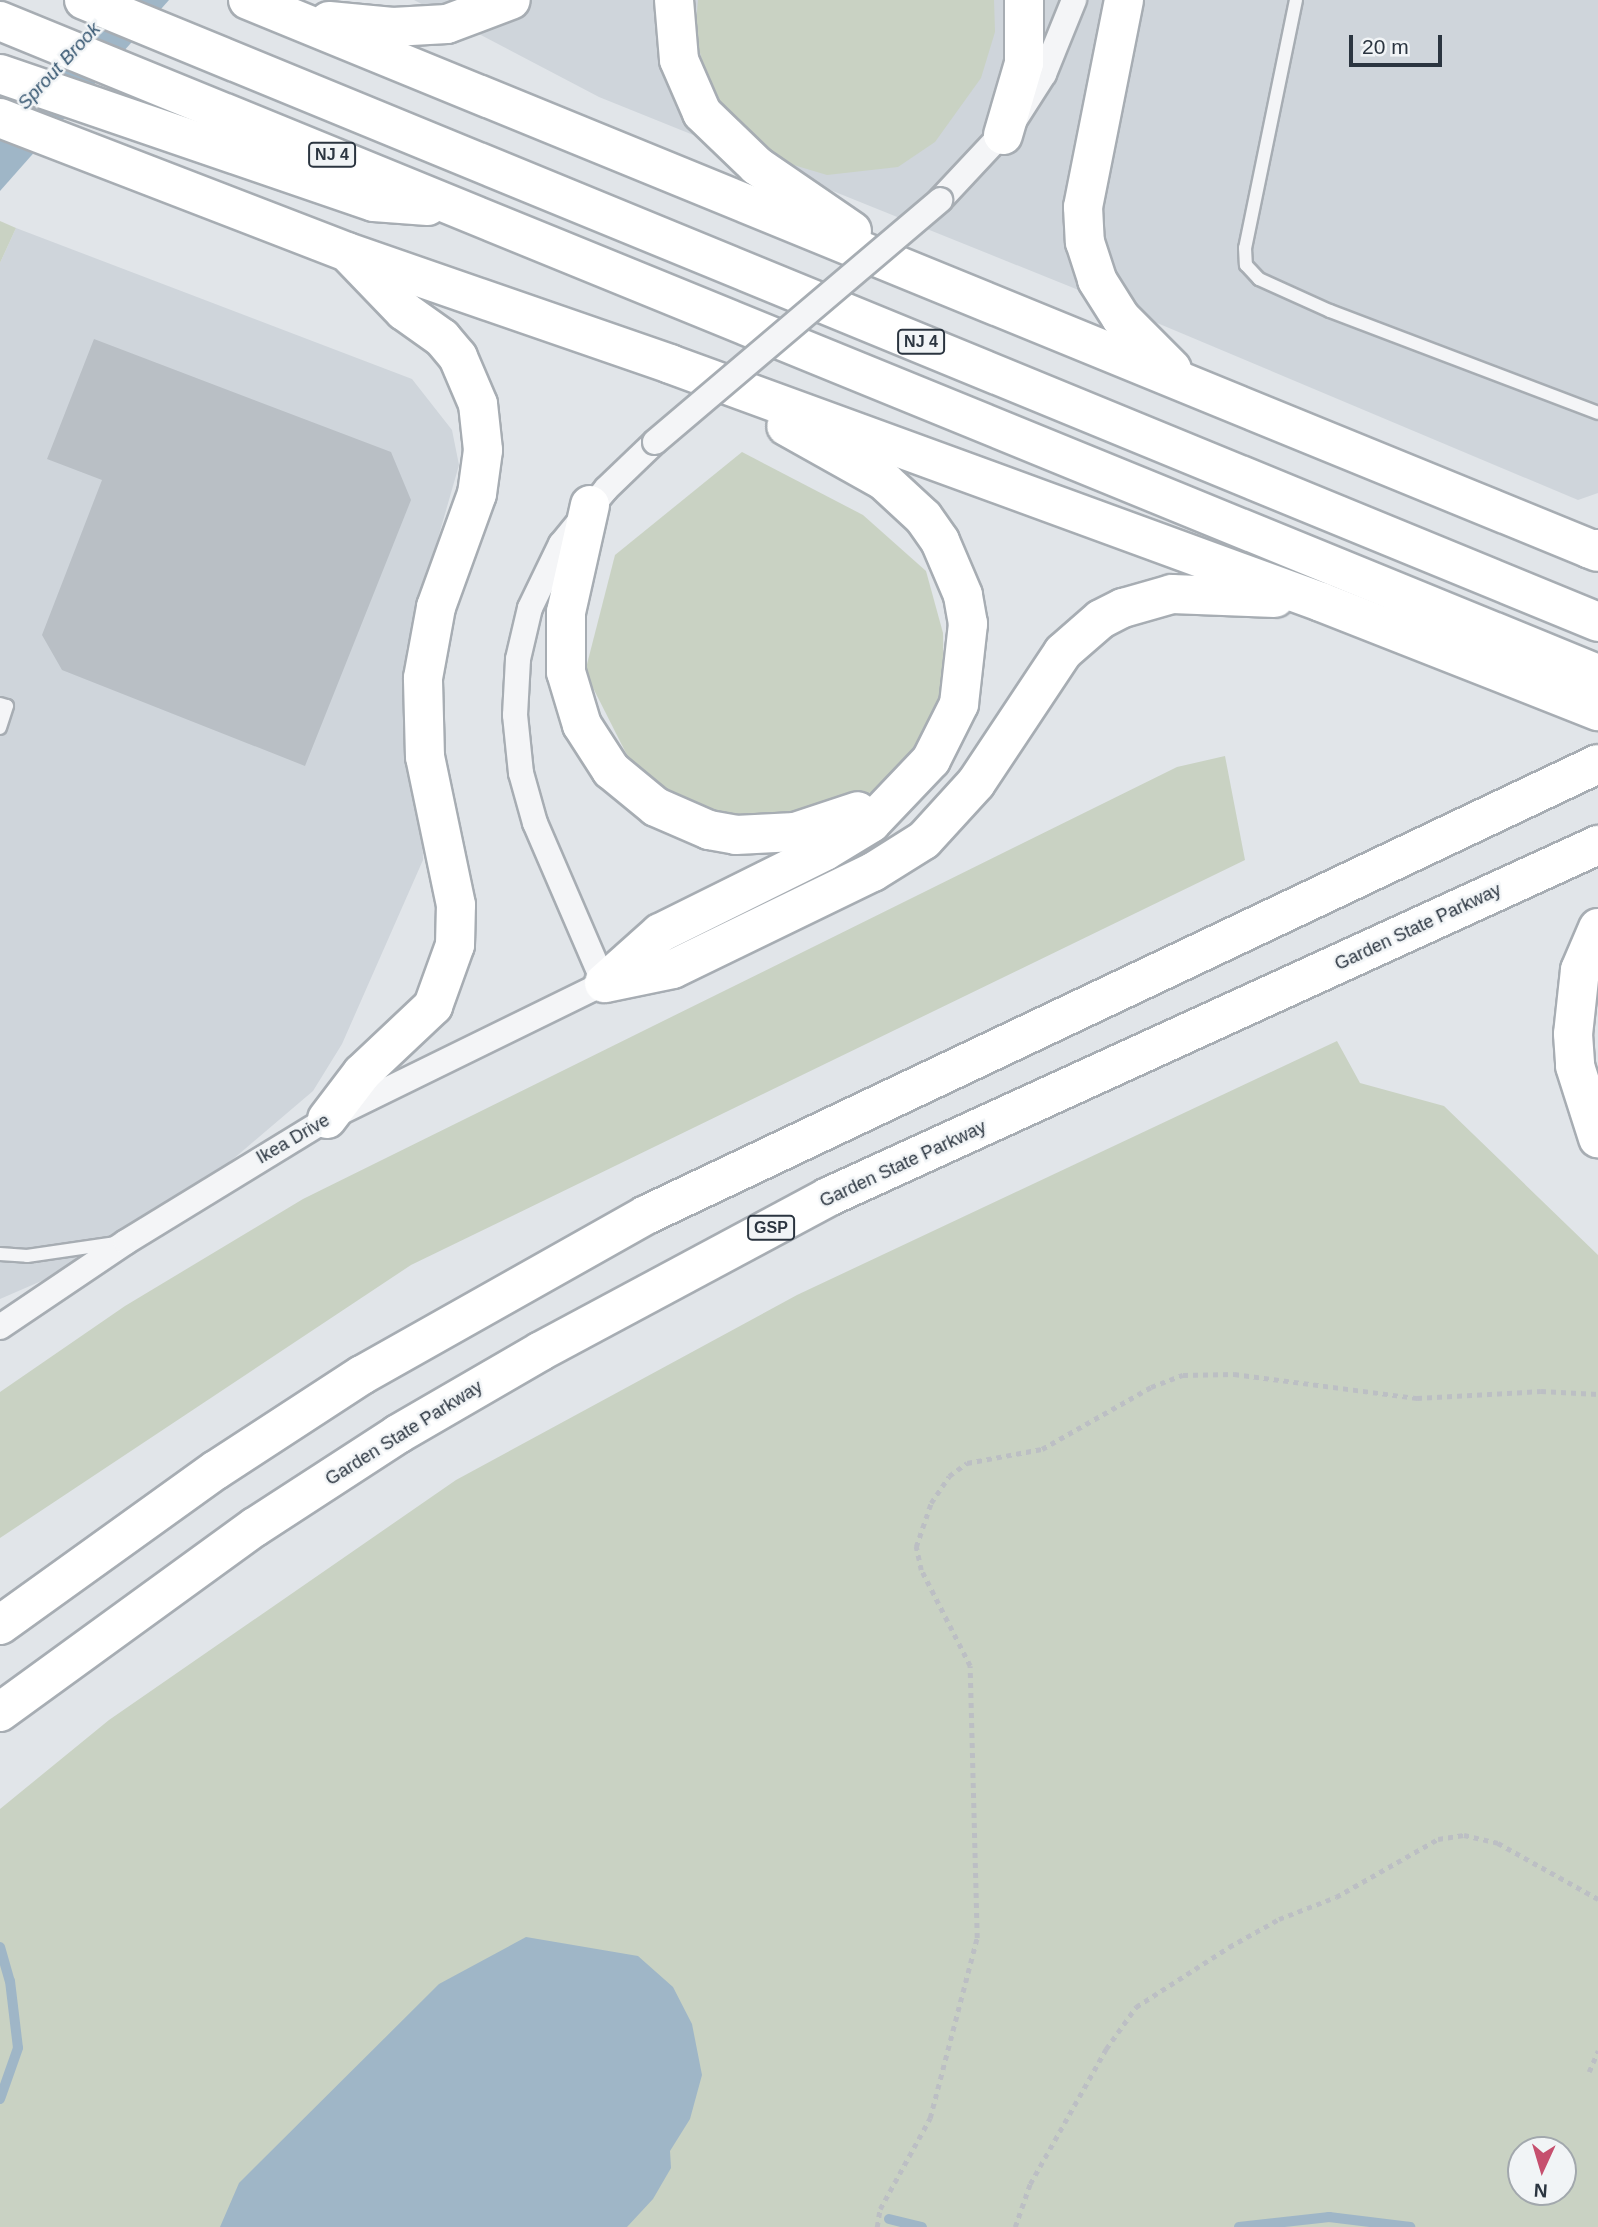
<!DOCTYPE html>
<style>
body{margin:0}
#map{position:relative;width:1598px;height:2227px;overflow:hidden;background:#e1e5e9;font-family:Arial,sans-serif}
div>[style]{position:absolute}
.built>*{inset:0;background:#cfd5db}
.green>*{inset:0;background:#c9d2c3}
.water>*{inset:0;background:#9fb6c7}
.stream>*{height:10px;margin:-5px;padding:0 5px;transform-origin:5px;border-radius:5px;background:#9fb6c7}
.building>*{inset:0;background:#b9bfc5}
.path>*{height:4.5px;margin-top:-2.25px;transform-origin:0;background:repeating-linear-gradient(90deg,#bcbfc4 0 5px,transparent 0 10px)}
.roads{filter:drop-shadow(2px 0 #a7adb3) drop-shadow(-2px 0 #a7adb3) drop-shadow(0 2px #a7adb3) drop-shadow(0 -2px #a7adb3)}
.service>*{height:12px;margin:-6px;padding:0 6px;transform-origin:6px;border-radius:6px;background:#f4f5f7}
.minor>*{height:24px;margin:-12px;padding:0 12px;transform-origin:12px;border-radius:12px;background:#f4f5f7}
.trunk>*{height:38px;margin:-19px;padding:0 19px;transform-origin:19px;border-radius:19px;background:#fff}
.motorway>*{height:38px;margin:-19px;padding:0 19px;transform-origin:19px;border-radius:19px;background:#fff}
.bridges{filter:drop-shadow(2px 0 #a7adb3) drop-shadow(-2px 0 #a7adb3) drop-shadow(0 2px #a7adb3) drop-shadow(0 -2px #a7adb3)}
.minor-bridge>*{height:24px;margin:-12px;padding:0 12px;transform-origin:12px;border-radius:12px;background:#f4f5f7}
span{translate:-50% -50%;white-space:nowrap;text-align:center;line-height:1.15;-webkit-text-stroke:5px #f1f4f6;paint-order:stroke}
.shield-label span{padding:2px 5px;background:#f1f4f6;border:2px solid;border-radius:5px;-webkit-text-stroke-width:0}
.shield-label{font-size:16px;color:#2b3540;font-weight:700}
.street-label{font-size:18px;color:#2b3540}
.water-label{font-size:19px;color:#375771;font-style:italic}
.north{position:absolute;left:1507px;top:2136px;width:70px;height:70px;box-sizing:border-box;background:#f1f4f6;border:2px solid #a2a8ad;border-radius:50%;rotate:184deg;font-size:19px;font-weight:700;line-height:28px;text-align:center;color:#2b3540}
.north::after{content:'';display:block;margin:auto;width:24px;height:32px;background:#c64f6e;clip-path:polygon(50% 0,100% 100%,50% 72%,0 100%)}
.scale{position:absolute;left:1349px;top:35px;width:93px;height:32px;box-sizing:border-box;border:4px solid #2b3540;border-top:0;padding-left:9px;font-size:21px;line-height:24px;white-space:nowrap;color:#2b3540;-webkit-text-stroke:5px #f1f4f6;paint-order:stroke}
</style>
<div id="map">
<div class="built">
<div style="clip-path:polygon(414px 0,1598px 0,1598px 493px,1578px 500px,1081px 291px,599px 97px)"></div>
<div style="clip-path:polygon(16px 228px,412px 379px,452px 430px,459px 465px,406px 650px,405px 725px,422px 819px,423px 860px,342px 1044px,313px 1091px,225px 1166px,76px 1266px,0 1299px,0 263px)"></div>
</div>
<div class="green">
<div style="clip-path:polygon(698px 0,994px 0,995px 32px,981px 78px,935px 142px,898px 167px,827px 175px,777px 160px,739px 133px,711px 94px,695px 34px)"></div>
<div style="clip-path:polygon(0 221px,16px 228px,0 263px)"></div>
<div style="clip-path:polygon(742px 452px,863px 515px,926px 571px,943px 633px,944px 702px,908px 772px,821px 819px,710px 819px,631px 763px,585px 672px,615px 555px)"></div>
<div style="clip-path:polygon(1225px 756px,1245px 860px,411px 1265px,0 1538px,0 1392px,125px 1306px,303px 1199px,1177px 767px)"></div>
<div style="clip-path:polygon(evenodd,1337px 1041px,1360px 1083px,1444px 1106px,1598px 1255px,1598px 2227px,0 2227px,0 1809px,109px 1720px,456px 1480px,797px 1295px,1337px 1041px,1521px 2150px,1563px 2150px,1563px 2192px,1521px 2192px,1521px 2150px)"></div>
</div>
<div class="water">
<div style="clip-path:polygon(113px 0,169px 0,0 191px,0 124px)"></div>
<div style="clip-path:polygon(526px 1937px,638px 1956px,673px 1987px,692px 2024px,702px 2075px,690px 2119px,670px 2151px,671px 2168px,653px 2199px,627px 2227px,220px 2227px,239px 2183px,439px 1984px)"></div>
</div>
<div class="stream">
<div style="left:0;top:1947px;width:35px;rotate:74deg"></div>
<div style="left:10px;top:1981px;width:67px;rotate:83.2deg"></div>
<div style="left:18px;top:2048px;width:54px;rotate:109.4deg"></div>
<div style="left:889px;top:2219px;width:34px;rotate:14deg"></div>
<div style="left:1239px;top:2227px;width:91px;rotate:-6.3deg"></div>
<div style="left:1329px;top:2217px;width:82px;rotate:7deg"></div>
</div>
<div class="building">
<div style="clip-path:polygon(94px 339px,391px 452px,411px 500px,305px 766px,62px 670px,42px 635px,102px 480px,47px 459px)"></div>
</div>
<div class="path">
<div style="left:1589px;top:2072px;width:23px;rotate:-67deg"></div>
<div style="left:877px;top:2227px;width:18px;rotate:-81deg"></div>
<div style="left:880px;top:2209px;width:104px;rotate:-61.2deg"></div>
<div style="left:930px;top:2118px;width:186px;rotate:-75.4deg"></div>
<div style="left:977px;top:1938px;width:272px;rotate:-91.5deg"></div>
<div style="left:970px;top:1666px;width:108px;rotate:-117deg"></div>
<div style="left:921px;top:1570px;width:24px;rotate:-102deg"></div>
<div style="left:916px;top:1547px;width:46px;rotate:-71.2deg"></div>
<div style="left:931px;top:1503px;width:32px;rotate:-56deg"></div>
<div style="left:949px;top:1476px;width:22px;rotate:-36deg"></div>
<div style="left:967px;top:1463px;width:76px;rotate:-10.6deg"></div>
<div style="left:1042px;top:1449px;width:125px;rotate:-29.6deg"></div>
<div style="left:1151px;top:1387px;width:34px;rotate:-21deg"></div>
<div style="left:1183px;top:1375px;width:51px;rotate:-1.1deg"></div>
<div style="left:1234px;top:1374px;width:185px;rotate:7.5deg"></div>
<div style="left:1417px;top:1398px;width:124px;rotate:-3.2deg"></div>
<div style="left:1541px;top:1391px;width:57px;rotate:3deg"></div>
<div style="left:1015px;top:2227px;width:46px;rotate:-70.8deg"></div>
<div style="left:1030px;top:2184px;width:155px;rotate:-60.6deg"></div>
<div style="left:1106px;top:2049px;width:52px;rotate:-54.5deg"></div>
<div style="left:1136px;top:2007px;width:111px;rotate:-32.8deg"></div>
<div style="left:1229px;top:1947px;width:57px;rotate:-29.2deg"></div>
<div style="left:1279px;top:1919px;width:61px;rotate:-21.1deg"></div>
<div style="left:1336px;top:1897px;width:117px;rotate:-29.6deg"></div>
<div style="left:1438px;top:1839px;width:26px;rotate:-9deg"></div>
<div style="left:1464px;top:1835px;width:35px;rotate:13deg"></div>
<div style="left:1498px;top:1843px;width:115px;rotate:29.2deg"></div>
</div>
<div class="roads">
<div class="service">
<div style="left:1296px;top:0;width:253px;rotate:101.6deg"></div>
<div style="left:1245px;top:248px;width:17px;rotate:87deg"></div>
<div style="left:1246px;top:265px;width:19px;rotate:47deg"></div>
<div style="left:1259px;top:279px;width:78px;rotate:24.3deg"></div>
<div style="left:1330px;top:311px;width:287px;rotate:20.8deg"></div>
<div style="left:0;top:704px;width:7px;rotate:16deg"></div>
<div style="left:7px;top:706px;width:23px;rotate:108deg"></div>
<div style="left:0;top:1254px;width:27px;rotate:4deg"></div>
<div style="left:27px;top:1256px;width:90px;rotate:-8.3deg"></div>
</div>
<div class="minor">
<div style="left:940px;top:200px;width:108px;rotate:-46.9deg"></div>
<div style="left:1014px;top:121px;width:56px;rotate:-57.4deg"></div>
<div style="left:1044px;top:74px;width:80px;rotate:-67.9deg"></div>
<div style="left:0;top:1327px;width:152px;rotate:-34deg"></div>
<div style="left:126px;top:1242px;width:236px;rotate:-31.5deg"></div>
<div style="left:327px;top:1119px;width:309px;rotate:-26.1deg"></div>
<div style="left:604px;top:983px;width:174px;rotate:-113.3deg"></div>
<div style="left:535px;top:823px;width:52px;rotate:-105.6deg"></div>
<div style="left:521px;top:773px;width:58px;rotate:-95.9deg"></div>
<div style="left:515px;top:715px;width:56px;rotate:-86.9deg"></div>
<div style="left:518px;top:659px;width:52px;rotate:-76.8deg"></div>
<div style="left:530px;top:608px;width:71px;rotate:-64.2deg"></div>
<div style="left:561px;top:544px;width:71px;rotate:-50.7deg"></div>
<div style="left:606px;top:489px;width:68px;rotate:-43.8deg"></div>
</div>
<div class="trunk">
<div style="left:84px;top:0;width:1637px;rotate:22.33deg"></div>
<div style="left:248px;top:0;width:1458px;rotate:22.24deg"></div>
<div style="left:674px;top:0;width:60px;rotate:85.2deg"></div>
<div style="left:679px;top:60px;width:58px;rotate:66.5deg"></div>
<div style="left:702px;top:113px;width:76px;rotate:43.9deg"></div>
<div style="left:757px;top:166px;width:115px;rotate:34.4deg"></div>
<div style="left:1124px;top:0;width:211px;rotate:101.2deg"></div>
<div style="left:1083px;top:207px;width:35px;rotate:87deg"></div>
<div style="left:1085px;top:242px;width:40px;rotate:72deg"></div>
<div style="left:1097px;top:280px;width:45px;rotate:57.7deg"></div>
<div style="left:1121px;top:318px;width:72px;rotate:45deg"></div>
<div style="left:0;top:21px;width:1726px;rotate:22.23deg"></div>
<div style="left:329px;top:21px;width:64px;rotate:5.4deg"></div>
<div style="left:393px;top:27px;width:54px;rotate:-3.2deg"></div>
<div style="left:447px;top:24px;width:68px;rotate:-20.6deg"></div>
<div style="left:0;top:74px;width:395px;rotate:18.9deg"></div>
<div style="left:374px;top:202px;width:54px;rotate:4.2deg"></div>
<div style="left:0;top:118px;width:372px;rotate:21.1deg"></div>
<div style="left:347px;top:252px;width:342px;rotate:19.1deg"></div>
<div style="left:670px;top:364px;width:693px;rotate:20.08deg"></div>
<div style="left:1321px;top:602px;width:298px;rotate:21.5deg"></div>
<div style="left:1003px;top:135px;width:75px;rotate:-73.7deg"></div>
<div style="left:1024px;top:63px;width:63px;rotate:-90deg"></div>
<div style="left:590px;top:505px;width:110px;rotate:102.6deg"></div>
<div style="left:566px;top:612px;width:60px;rotate:90deg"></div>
<div style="left:566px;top:672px;width:55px;rotate:73.2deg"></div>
<div style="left:582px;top:725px;width:54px;rotate:57.2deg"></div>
<div style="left:611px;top:770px;width:58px;rotate:39.4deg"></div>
<div style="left:656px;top:807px;width:58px;rotate:23.5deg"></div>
<div style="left:709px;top:830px;width:27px;rotate:10deg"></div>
<div style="left:736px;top:835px;width:59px;rotate:-2.9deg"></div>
<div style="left:795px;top:832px;width:66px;rotate:-18.4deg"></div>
<div style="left:604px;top:983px;width:75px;rotate:-41.8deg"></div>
<div style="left:660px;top:933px;width:184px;rotate:-26.4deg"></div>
<div style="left:825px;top:851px;width:54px;rotate:-31.3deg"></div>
<div style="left:871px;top:823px;width:87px;rotate:-46.4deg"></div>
<div style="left:931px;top:760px;width:63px;rotate:-63.4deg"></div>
<div style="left:959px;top:704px;width:81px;rotate:-83.6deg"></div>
<div style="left:968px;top:624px;width:29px;rotate:-100deg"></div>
<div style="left:963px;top:595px;width:59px;rotate:-113.1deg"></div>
<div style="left:940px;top:541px;width:29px;rotate:-125deg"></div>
<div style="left:923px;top:517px;width:53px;rotate:-137.3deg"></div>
<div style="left:884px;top:481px;width:112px;rotate:-150.7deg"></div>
<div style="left:606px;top:983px;width:68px;rotate:-11.8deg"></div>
<div style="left:673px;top:969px;width:222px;rotate:-25.9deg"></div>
<div style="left:873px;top:872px;width:60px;rotate:-32.1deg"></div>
<div style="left:924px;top:840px;width:77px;rotate:-47.6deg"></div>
<div style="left:976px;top:783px;width:157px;rotate:-56.4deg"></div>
<div style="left:1063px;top:652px;width:50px;rotate:-41deg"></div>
<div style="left:1101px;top:619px;width:25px;rotate:-27deg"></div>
<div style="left:1123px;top:608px;width:51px;rotate:-15.9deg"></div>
<div style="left:1172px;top:594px;width:103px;rotate:2.2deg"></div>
<div style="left:327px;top:1119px;width:58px;rotate:-52.7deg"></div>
<div style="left:362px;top:1073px;width:98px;rotate:-43.3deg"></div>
<div style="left:433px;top:1006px;width:65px;rotate:-70.2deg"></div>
<div style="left:455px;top:945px;width:40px;rotate:-88.6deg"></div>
<div style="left:456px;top:905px;width:151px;rotate:-101.8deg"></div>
<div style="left:425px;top:757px;width:79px;rotate:-91.5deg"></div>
<div style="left:423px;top:678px;width:72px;rotate:-79.6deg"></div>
<div style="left:436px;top:607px;width:120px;rotate:-70.1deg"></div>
<div style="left:477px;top:494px;width:44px;rotate:-82.2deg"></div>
<div style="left:483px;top:450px;width:46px;rotate:-96.2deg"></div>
<div style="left:478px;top:404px;width:51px;rotate:-113.1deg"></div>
<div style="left:458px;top:357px;width:25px;rotate:-130deg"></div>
<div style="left:442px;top:338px;width:47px;rotate:-144.6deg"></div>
<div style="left:404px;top:311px;width:76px;rotate:-133.9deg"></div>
</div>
<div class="motorway">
<div style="left:1590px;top:549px;width:8px"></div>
<div style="left:1598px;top:928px;width:46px;rotate:113.2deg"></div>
<div style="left:1580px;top:970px;width:64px;rotate:96.2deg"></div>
<div style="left:1573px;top:1034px;width:32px;rotate:86deg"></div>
<div style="left:1575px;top:1066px;width:76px;rotate:72.3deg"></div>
<div style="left:0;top:1625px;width:266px;rotate:-35.7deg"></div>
<div style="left:216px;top:1470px;width:174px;rotate:-33.1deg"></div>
<div style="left:362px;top:1375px;width:326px;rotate:-29.4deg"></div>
<div style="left:646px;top:1215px;width:1053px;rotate:-25.35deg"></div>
<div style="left:0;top:1712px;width:315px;rotate:-36deg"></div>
<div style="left:255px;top:1527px;width:171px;rotate:-33deg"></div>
<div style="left:398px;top:1434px;width:165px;rotate:-30.1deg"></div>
<div style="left:541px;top:1351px;width:326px;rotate:-28.2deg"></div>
<div style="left:828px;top:1197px;width:847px;rotate:-24.57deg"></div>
</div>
</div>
<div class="bridges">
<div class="minor-bridge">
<div style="left:655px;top:442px;width:374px;rotate:-40.3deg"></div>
</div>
</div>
<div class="shield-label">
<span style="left:332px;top:155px">NJ 4</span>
<span style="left:921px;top:342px">NJ 4</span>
<span style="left:771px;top:1228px">GSP</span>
</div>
<div class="street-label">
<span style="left:1418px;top:927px;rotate:-25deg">Garden State Parkway</span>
<span style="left:293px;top:1139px;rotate:-30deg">Ikea Drive</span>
<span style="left:903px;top:1164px;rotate:-25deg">Garden State Parkway</span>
<span style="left:404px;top:1433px;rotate:-32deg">Garden State Parkway</span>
</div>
<div class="water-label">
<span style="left:59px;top:66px;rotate:-47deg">Sprout Brook</span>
</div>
<div class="north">N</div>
<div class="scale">20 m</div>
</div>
